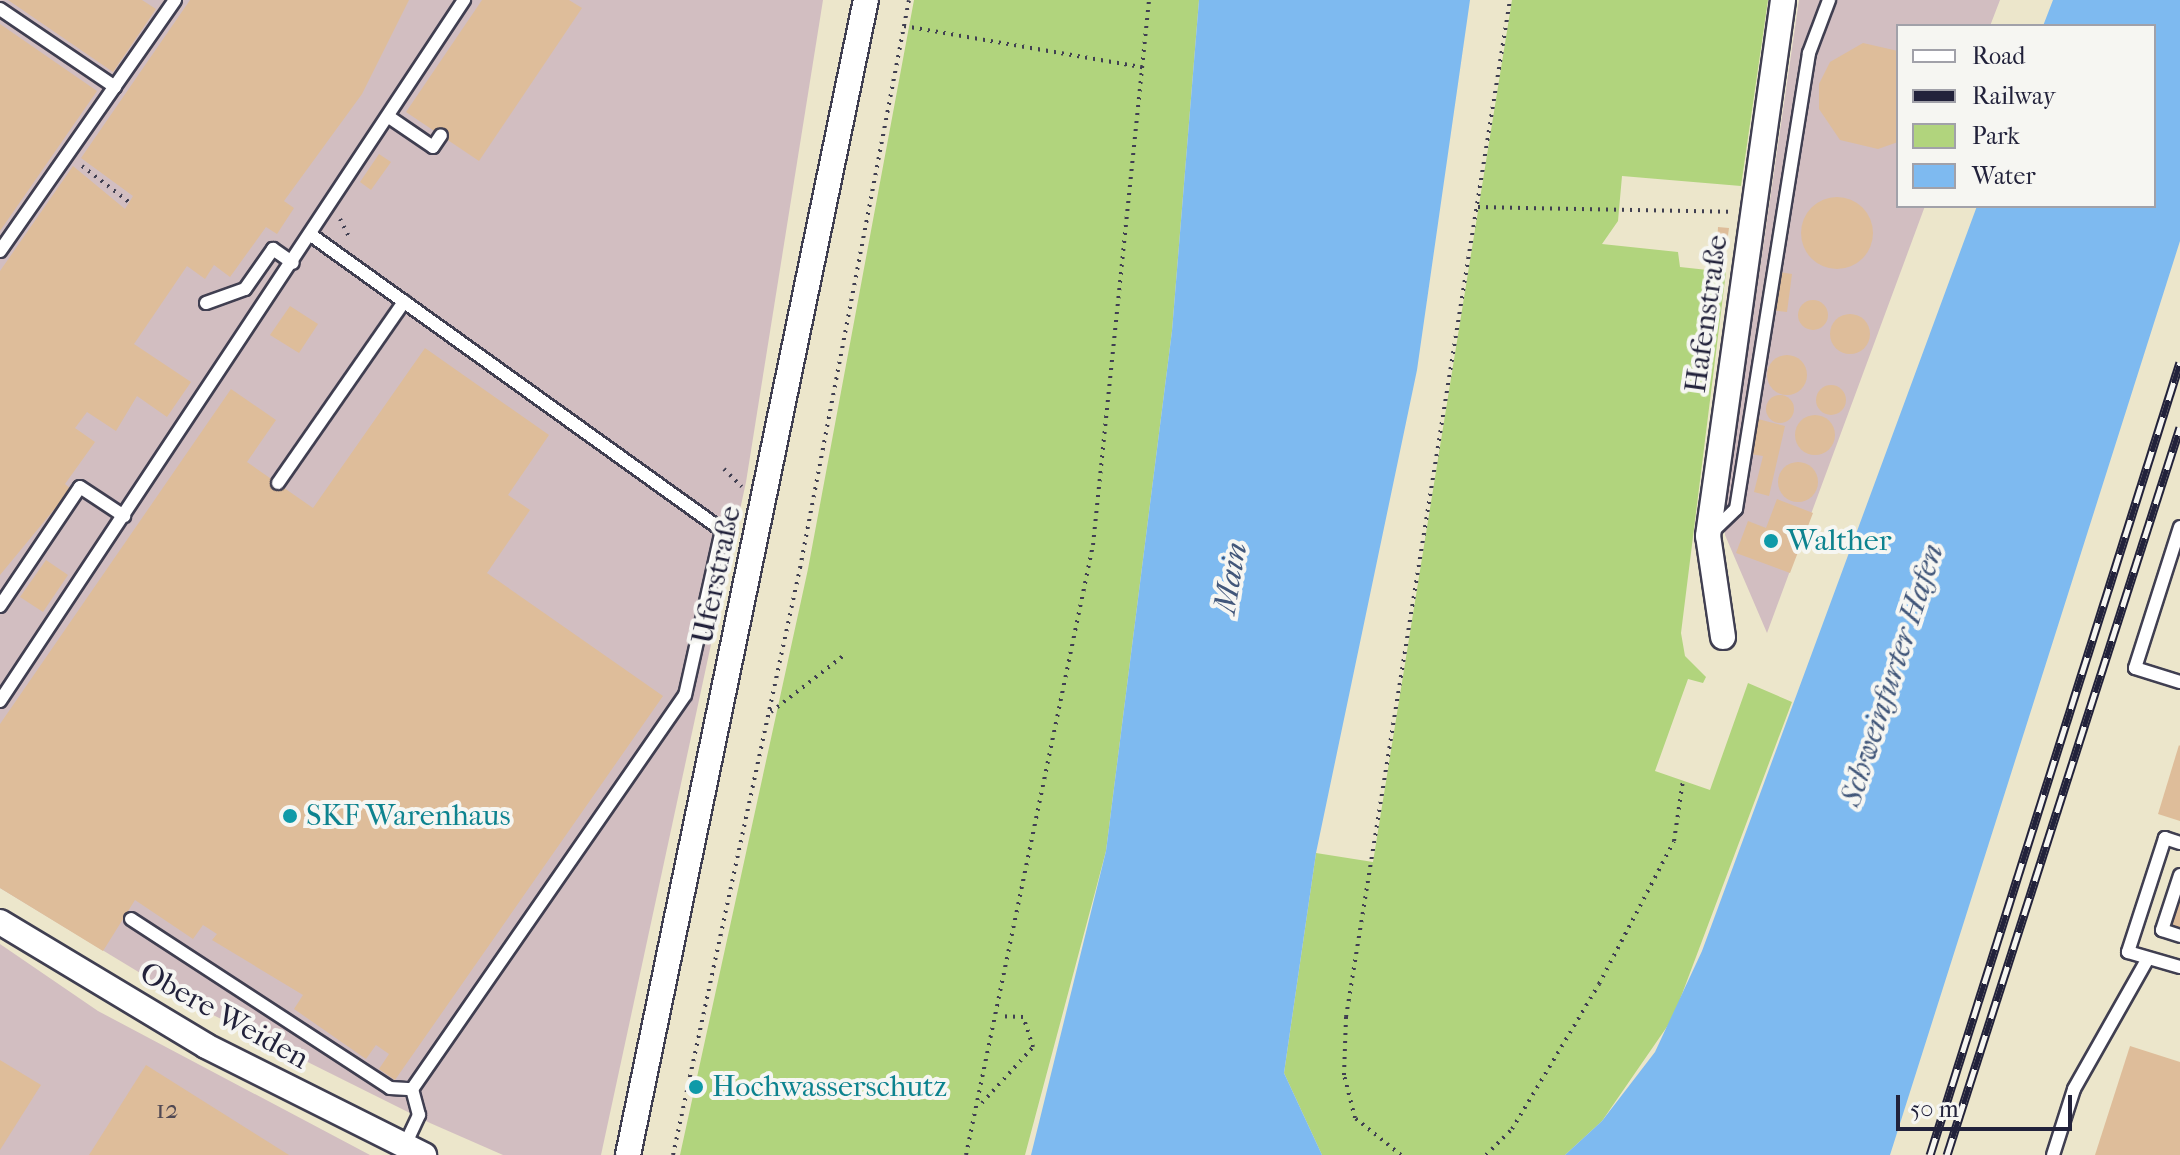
<!DOCTYPE html>
<meta charset="utf-8">
<style>
body{margin:0}
#map{position:relative;width:2180px;height:1155px;overflow:hidden;background:#ece6cb;font-family:"IM FELL French Canon",serif}
div>[style]{position:absolute}
.industrial>*{inset:0;background:#d2bec1}
.green>*{inset:0;background:#b1d47d}
.water>*{inset:0;background:#7ebaf0}
.building>*{inset:0;background:#debd9a}
.round{border-radius:50%}
.path>*{height:4px;margin-top:-2px;transform-origin:0;background:repeating-linear-gradient(90deg,#403f51 0 2px,transparent 0 8px)}
.roads{filter:drop-shadow(2px 0 #403f51) drop-shadow(-2px 0 #403f51) drop-shadow(0 2px #403f51) drop-shadow(0 -2px #403f51)}
.service>*{height:12px;margin:-6px;padding:0 6px;transform-origin:6px;border-radius:6px;background:#fff}
.minor>*{height:24px;margin:-12px;padding:0 12px;transform-origin:12px;border-radius:12px;background:#fff}
.rail>*{height:9px;margin-top:-4.5px;transform-origin:0;background:repeating-linear-gradient(90deg,#f6f6f2 0 18px,#22223b 0 36px);box-sizing:border-box;border-block:2px solid #22223b}
.dots>*{width:22px;height:22px;translate:-50% -50%;box-sizing:border-box;border:4px solid #f6f6f2;border-radius:50%}
span{translate:-50% -50%;white-space:nowrap;text-align:center;line-height:1.15;-webkit-text-stroke:8px #f6f6f2;paint-order:stroke}
.number-label{font-size:26px;color:#514953}
.number-label span{-webkit-text-stroke-width:0}
.street-label{font-size:30px;color:#22223b}
.culture-label{font-size:30px;color:#0d838f}
.left{translate:0 -50%;text-align:left}
.water-label{font-size:32px;color:#42577a;font-style:italic}
.legend{position:absolute;left:1896px;top:24px;width:260px;height:184px;box-sizing:border-box;background:#f6f6f2;border:2px solid #a1a1a9;margin:0;padding:10px 14px;list-style:none;font-size:24px;color:#22223b}
.legend li{display:flex;align-items:center;gap:16px;height:40px}
.legend b{width:40px;border:2px solid #a1a1a9}
.scale{position:absolute;left:1896px;top:1095px;width:176px;height:36px;box-sizing:border-box;border:4px solid #22223b;border-top:0;padding-left:10px;font-size:24px;line-height:28px;white-space:nowrap;color:#22223b;-webkit-text-stroke:6px #f6f6f2;paint-order:stroke}
</style>
<div id="map">
<div class="industrial">
<div style="clip-path:polygon(0 0,823px 0,746px 482px,601px 1155px,503px 1155px,430px 1123px,193px 1005px,0 888px)"></div>
<div style="clip-path:polygon(1799px 0,2000px 0,1990px 26px,1898px 26px,1898px 206px,1925px 206px,1767px 633px,1725px 535px,1725px 510px)"></div>
<div style="clip-path:polygon(0 944px,98px 1011px,370px 1155px,0 1155px)"></div>
</div>
<div class="green">
<div style="clip-path:polygon(914px 0,1199px 0,1172px 331px,1106px 851px,1025px 1155px,680px 1155px,808px 569px)"></div>
<div style="clip-path:polygon(1512px 0,1768px 0,1741px 186px,1622px 176px,1618px 221px,1602px 244px,1678px 252px,1680px 267px,1726px 272px,1681px 633px,1685px 656px,1706px 677px,1703px 683px,1688px 679px,1655px 771px,1710px 790px,1748px 683px,1792px 702px,1673px 1018px,1602px 1121px,1565px 1155px,1322px 1155px,1284px 1073px,1316px 853px,1373px 862px)"></div>
</div>
<div class="water">
<div style="clip-path:polygon(1199px 0,1470px 0,1417px 370px,1316px 853px,1284px 1073px,1322px 1155px,1031px 1155px,1106px 851px,1172px 331px)"></div>
<div style="clip-path:polygon(2053px 0,2180px 0,2180px 241px,1890px 1155px,1565px 1155px,1602px 1121px,1655px 1052px,1702px 951px,1977px 206px,2154px 206px,2154px 26px,2043px 26px)"></div>
</div>
<div class="building">
<div style="clip-path:polygon(8px 0,142px 0,156px 9px,113px 72px)"></div>
<div style="clip-path:polygon(190px 0,409px 0,362px 94px,284px 201px,294px 208px,277px 234px,266px 227px,230px 277px,214px 265px,205px 279px,187px 266px,134px 344px,191px 382px,167px 417px,137px 396px,116px 431px,87px 412px,75px 428px,95px 442px,65px 484px,71px 489px,0 575px,0 271px,73px 166px,125px 209px,133px 196px,81px 158px)"></div>
<div style="clip-path:polygon(482px 0,569px 0,582px 8px,479px 161px,406px 112px)"></div>
<div style="clip-path:polygon(0 24px,97px 91px,0 231px)"></div>
<div style="clip-path:polygon(1863px 43px,1898px 51px,1898px 142px,1878px 149px,1840px 140px,1819px 109px,1819px 84px,1830px 62px)"></div>
<div style="clip-path:polygon(379px 154px,391px 162px,371px 190px,360px 182px)"></div>
<div class="round" style="left:1801px;top:197px;width:72px;height:72px"></div>
<div style="clip-path:polygon(1718px 227px,1729px 228px,1727px 243px,1717px 242px)"></div>
<div style="clip-path:polygon(1768px 270px,1792px 274px,1787px 312px,1763px 309px)"></div>
<div class="round" style="left:1798px;top:300px;width:30px;height:30px"></div>
<div style="clip-path:polygon(290px 306px,318px 324px,299px 353px,270px 335px)"></div>
<div class="round" style="left:1830px;top:314px;width:40px;height:40px"></div>
<div style="clip-path:polygon(425px 348px,549px 435px,508px 495px,530px 510px,487px 573px,663px 696px,395px 1080px,379px 1069px,389px 1054px,376px 1045px,366px 1059px,294px 1009px,303px 995px,212px 940px,217px 934px,203px 925px,193px 939px,135px 900px,103px 951px,0 888px,0 724px,231px 389px,276px 420px,247px 462px,313px 508px)"></div>
<div class="round" style="left:1767px;top:355px;width:40px;height:40px"></div>
<div class="round" style="left:1816px;top:385px;width:30px;height:30px"></div>
<div class="round" style="left:1766px;top:395px;width:28px;height:28px"></div>
<div class="round" style="left:1795px;top:415px;width:40px;height:40px"></div>
<div style="clip-path:polygon(1758px 419px,1785px 426px,1769px 496px,1754px 492px,1763px 456px,1750px 454px)"></div>
<div class="round" style="left:1778px;top:462px;width:40px;height:40px"></div>
<div style="clip-path:polygon(1777px 499px,1813px 513px,1790px 573px,1736px 553px,1748px 521px,1766px 528px)"></div>
<div style="clip-path:polygon(46px 560px,68px 575px,43px 612px,20px 597px)"></div>
<div style="clip-path:polygon(2179px 745px,2180px 746px,2180px 821px,2158px 814px)"></div>
<div style="clip-path:polygon(2179px 872px,2180px 872px,2180px 942px,2159px 936px)"></div>
<div style="clip-path:polygon(2130px 1046px,2180px 1062px,2180px 1155px,2095px 1155px)"></div>
<div style="clip-path:polygon(0 1060px,41px 1085px,0 1150px)"></div>
<div style="clip-path:polygon(146px 1065px,289px 1155px,89px 1155px)"></div>
</div>
<div class="path">
<div style="left:904px;top:26px;width:242px;rotate:9.8deg"></div>
<div style="left:82px;top:166px;width:59px;rotate:37.5deg"></div>
<div style="left:1478px;top:207px;width:253px;rotate:1.1deg"></div>
<div style="left:340px;top:219px;width:20px;rotate:63deg"></div>
<div style="left:724px;top:469px;width:25px;rotate:45deg"></div>
<div style="left:771px;top:712px;width:91px;rotate:-37.9deg"></div>
<div style="left:982px;top:1103px;width:76px;rotate:-47.7deg"></div>
<div style="left:1033px;top:1047px;width:32px;rotate:-108deg"></div>
<div style="left:1023px;top:1017px;width:23px;rotate:-178deg"></div>
<div style="left:673px;top:1155px;width:601px;rotate:-77.79deg"></div>
<div style="left:800px;top:568px;width:578px;rotate:-79.14deg"></div>
<div style="left:966px;top:1155px;width:623px;rotate:-78.24deg"></div>
<div style="left:1093px;top:545px;width:548px;rotate:-84.13deg"></div>
<div style="left:1401px;top:1155px;width:59px;rotate:-141.2deg"></div>
<div style="left:1355px;top:1118px;width:44px;rotate:-104.3deg"></div>
<div style="left:1344px;top:1075px;width:58px;rotate:-88deg"></div>
<div style="left:1346px;top:1017px;width:1030px;rotate:-80.84deg"></div>
<div style="left:1486px;top:1155px;width:37px;rotate:-45deg"></div>
<div style="left:1512px;top:1129px;width:169px;rotate:-59deg"></div>
<div style="left:1599px;top:984px;width:161px;rotate:-62.3deg"></div>
<div style="left:1674px;top:841px;width:62px;rotate:-81.6deg"></div>
</div>
<div class="roads">
<div class="service">
<div style="left:0;top:9px;width:139px;rotate:34.1deg"></div>
<div style="left:389px;top:117px;width:53px;rotate:34.3deg"></div>
<div style="left:433px;top:147px;width:14px;rotate:-56deg"></div>
<div style="left:311px;top:235px;width:506px;rotate:35.67deg"></div>
<div style="left:722px;top:530px;width:169px;rotate:102.6deg"></div>
<div style="left:685px;top:695px;width:479px;rotate:124.7deg"></div>
<div style="left:412px;top:1089px;width:27px;rotate:75deg"></div>
<div style="left:419px;top:1115px;width:35px;rotate:115deg"></div>
<div style="left:0;top:251px;width:306px;rotate:-55.1deg"></div>
<div style="left:206px;top:303px;width:41px;rotate:-19.7deg"></div>
<div style="left:245px;top:289px;width:49px;rotate:-55deg"></div>
<div style="left:273px;top:249px;width:24px;rotate:35deg"></div>
<div style="left:278px;top:483px;width:221px;rotate:-55.2deg"></div>
<div style="left:2180px;top:527px;width:148px;rotate:107.7deg"></div>
<div style="left:2135px;top:668px;width:47px;rotate:17.3deg"></div>
<div style="left:1708px;top:536px;width:39px;rotate:-44deg"></div>
<div style="left:1736px;top:509px;width:462px;rotate:-80.9deg"></div>
<div style="left:1809px;top:53px;width:57px;rotate:-69.3deg"></div>
<div style="left:0;top:606px;width:143px;rotate:-56.1deg"></div>
<div style="left:80px;top:487px;width:53px;rotate:33.4deg"></div>
<div style="left:0;top:701px;width:841px;rotate:-56.5deg"></div>
<div style="left:2180px;top:843px;width:16px;rotate:-162deg"></div>
<div style="left:2165px;top:838px;width:120px;rotate:108deg"></div>
<div style="left:2128px;top:952px;width:54px;rotate:16.1deg"></div>
<div style="left:2180px;top:875px;width:58px;rotate:108.1deg"></div>
<div style="left:2162px;top:930px;width:19px;rotate:18deg"></div>
<div style="left:131px;top:919px;width:309px;rotate:33.1deg"></div>
<div style="left:390px;top:1088px;width:22px;rotate:3deg"></div>
<div style="left:2053px;top:1155px;width:69px;rotate:-72.3deg"></div>
<div style="left:2074px;top:1089px;width:150px;rotate:-60.5deg"></div>
</div>
<div class="minor">
<div style="left:1723px;top:637px;width:102px;rotate:-98.4deg"></div>
<div style="left:1708px;top:536px;width:541px;rotate:-82.03deg"></div>
<div style="left:0;top:922px;width:240px;rotate:31deg"></div>
<div style="left:206px;top:1046px;width:244px;rotate:26.6deg"></div>
<div style="left:628px;top:1155px;width:1179px;rotate:-78.36deg"></div>
</div>
</div>
<div class="rail">
<div style="left:1930px;top:1155px;width:831px;rotate:-72.5deg"></div>
<div style="left:1947px;top:1155px;width:764px;rotate:-72.25deg"></div>
</div>
<div class="dots">
<div style="left:1771px;top:541px;background:#0f9aa8"></div>
<div style="left:290px;top:816px;background:#0f9aa8"></div>
<div style="left:696px;top:1087px;background:#0f9aa8"></div>
</div>
<div class="number-label">
<span style="left:167px;top:1110px">12</span>
</div>
<div class="street-label">
<span style="left:1707px;top:314px;rotate:-82deg">Hafenstraße</span>
<span style="left:717px;top:575px;rotate:-78deg">Uferstraße</span>
<span style="left:224px;top:1016px;rotate:29deg">Obere Weiden</span>
</div>
<div class="culture-label">
<span class="left" style="left:1787px;top:541px">Walther</span>
<span class="left" style="left:306px;top:816px">SKF Warenhaus</span>
<span class="left" style="left:712px;top:1087px">Hochwasserschutz</span>
</div>
<div class="water-label">
<span style="left:1231px;top:578px;rotate:-80deg">Main</span>
<span style="left:1892px;top:675px;rotate:-72deg">Schweinfurter Hafen</span>
</div>
<ul class="legend">
<li><b style="height:10px;background:#fff"></b>Road</li>
<li><b style="height:10px;background:#22223b"></b>Railway</li>
<li><b style="height:22px;background:#b1d47d"></b>Park</li>
<li><b style="height:22px;background:#7ebaf0"></b>Water</li>
</ul>
<div class="scale">50 m</div>
</div>
